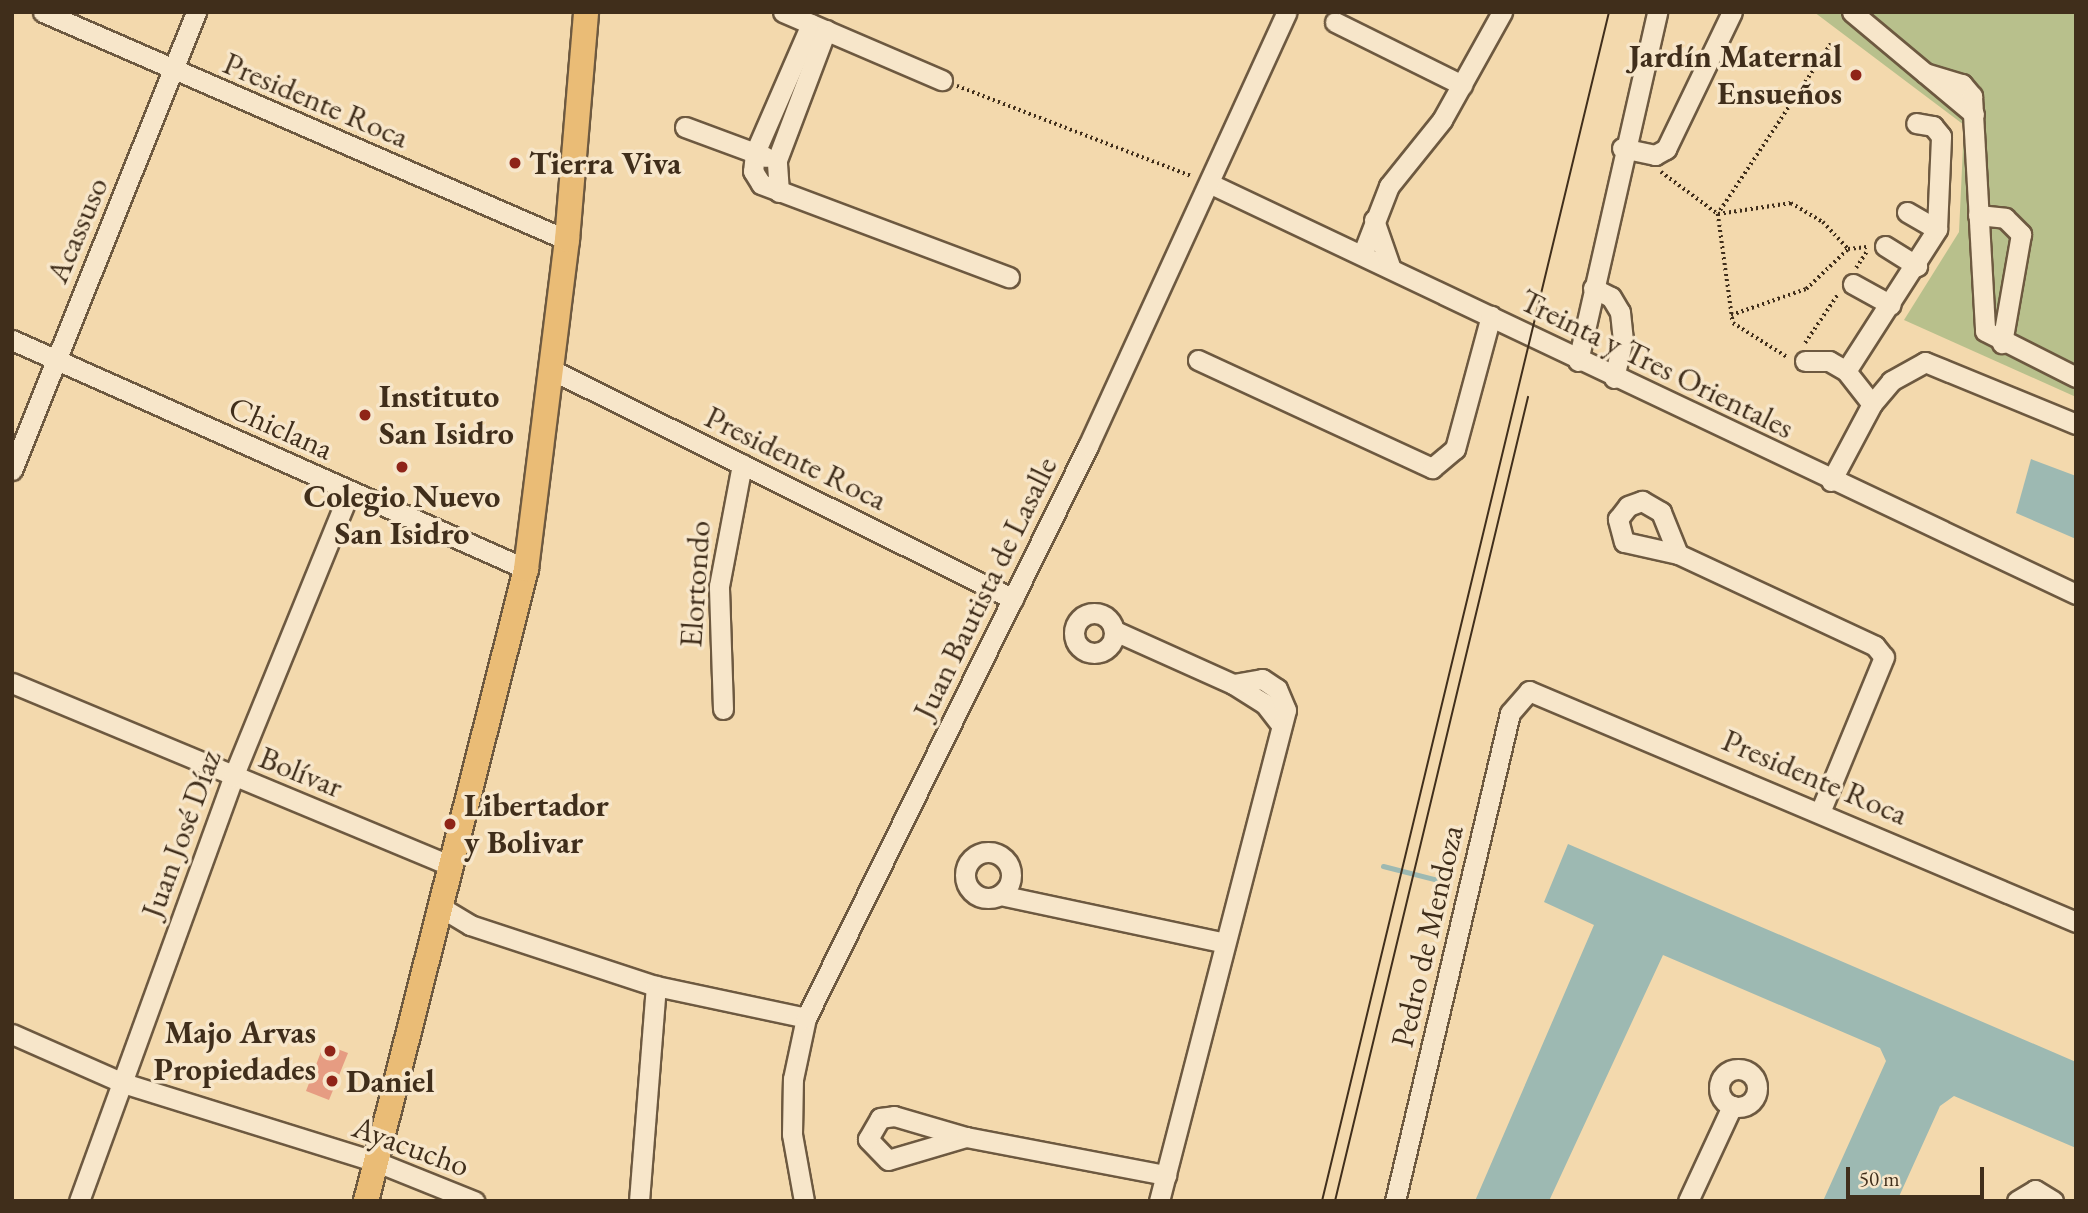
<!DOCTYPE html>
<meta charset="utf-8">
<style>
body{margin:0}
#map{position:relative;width:2088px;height:1213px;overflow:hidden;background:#f3d9ad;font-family:"EB Garamond",serif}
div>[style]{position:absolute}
.green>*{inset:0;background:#b8c08c}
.water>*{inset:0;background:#9db9b2}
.stream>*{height:5px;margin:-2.5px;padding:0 2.5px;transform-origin:2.5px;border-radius:2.5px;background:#9db9b2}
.building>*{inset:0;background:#e69c82}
.path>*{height:3.5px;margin-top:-1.75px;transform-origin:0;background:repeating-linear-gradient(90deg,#402e1b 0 2px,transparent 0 5.5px)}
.roads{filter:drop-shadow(2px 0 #6d5940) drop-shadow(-2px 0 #6d5940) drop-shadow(0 2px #6d5940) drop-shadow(0 -2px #6d5940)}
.minor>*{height:19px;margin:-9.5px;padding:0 9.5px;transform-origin:9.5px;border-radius:9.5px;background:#f7e6ca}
.minor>.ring{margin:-9.5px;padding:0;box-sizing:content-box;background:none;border:19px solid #f7e6ca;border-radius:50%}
.major>*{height:24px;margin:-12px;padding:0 12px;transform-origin:12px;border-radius:12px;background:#eabc76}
.tram>*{height:2px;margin:-1px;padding:0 1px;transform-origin:1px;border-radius:1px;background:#402e1b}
.dots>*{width:19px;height:19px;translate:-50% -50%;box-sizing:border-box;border:4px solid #f7e6ca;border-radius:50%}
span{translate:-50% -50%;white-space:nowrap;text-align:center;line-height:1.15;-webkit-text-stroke:7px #f7e6ca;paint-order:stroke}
.poi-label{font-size:32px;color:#402e1b;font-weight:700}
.right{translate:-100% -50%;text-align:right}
.left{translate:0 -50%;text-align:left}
.street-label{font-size:32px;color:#402e1b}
.frame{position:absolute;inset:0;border:14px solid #402e1b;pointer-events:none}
.scale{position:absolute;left:1846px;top:1167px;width:138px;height:32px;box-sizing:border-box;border:4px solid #402e1b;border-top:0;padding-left:9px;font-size:21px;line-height:24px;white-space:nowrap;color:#402e1b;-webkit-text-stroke:5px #f7e6ca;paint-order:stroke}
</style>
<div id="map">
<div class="green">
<div style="clip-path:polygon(1814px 12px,2076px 12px,2076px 397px,1904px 320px,1959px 232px,1964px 125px)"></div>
</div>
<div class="water">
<div style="clip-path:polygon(2031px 459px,2076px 476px,2076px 539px,2016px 513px)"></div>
<div style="clip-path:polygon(1568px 844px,2076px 1062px,2076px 1148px,1954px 1096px,1940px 1106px,1897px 1201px,1823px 1201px,1886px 1061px,1880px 1048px,1663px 955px,1549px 1201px,1475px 1201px,1594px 925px,1544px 902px)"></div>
</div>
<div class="stream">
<div style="left:1383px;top:866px;width:61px;rotate:14.3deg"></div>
</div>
<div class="building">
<div style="clip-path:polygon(324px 1044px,348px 1053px,329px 1100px,306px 1091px)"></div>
</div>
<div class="path">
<div style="left:1831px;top:44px;width:204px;rotate:123.6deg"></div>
<div style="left:1718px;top:214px;width:74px;rotate:-8.6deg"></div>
<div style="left:1791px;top:203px;width:37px;rotate:31deg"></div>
<div style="left:1823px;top:222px;width:37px;rotate:47deg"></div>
<div style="left:1848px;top:249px;width:19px;rotate:-6deg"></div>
<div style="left:957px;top:86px;width:252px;rotate:21deg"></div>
<div style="left:1661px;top:172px;width:71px;rotate:36.4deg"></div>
<div style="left:1718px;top:214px;width:110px;rotate:82.2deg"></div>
<div style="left:1733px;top:323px;width:64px;rotate:32.2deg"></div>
<div style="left:1856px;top:268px;width:20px;rotate:-57deg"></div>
<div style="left:1731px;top:315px;width:79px;rotate:-19.1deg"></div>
<div style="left:1806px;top:289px;width:58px;rotate:-43.6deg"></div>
<div style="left:1805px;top:343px;width:59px;rotate:-56deg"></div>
</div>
<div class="roads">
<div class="minor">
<div style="left:43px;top:12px;width:571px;rotate:23.51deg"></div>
<div style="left:783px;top:12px;width:173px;rotate:23.2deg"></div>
<div style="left:1852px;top:12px;width:159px;rotate:39.9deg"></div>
<div style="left:1335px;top:22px;width:142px;rotate:26.4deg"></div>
<div style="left:811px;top:24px;width:141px;rotate:113.5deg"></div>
<div style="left:755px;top:153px;width:18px;rotate:96deg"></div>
<div style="left:753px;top:171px;width:15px;rotate:58deg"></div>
<div style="left:761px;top:184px;width:265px;rotate:20.6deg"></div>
<div style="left:1925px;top:73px;width:39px;rotate:17deg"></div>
<div style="left:1962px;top:84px;width:16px;rotate:50deg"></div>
<div style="left:1972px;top:96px;width:235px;rotate:86.8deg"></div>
<div style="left:1985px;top:331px;width:102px;rotate:26.8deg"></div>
<div style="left:685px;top:127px;width:86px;rotate:20.3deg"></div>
<div style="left:1622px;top:148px;width:34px;rotate:12deg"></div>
<div style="left:1655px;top:155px;width:13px;rotate:-29deg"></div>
<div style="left:1666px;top:149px;width:152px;rotate:-64.3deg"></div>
<div style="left:1213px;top:185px;width:955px;rotate:25.36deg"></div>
<div style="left:779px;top:192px;width:32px;rotate:-94deg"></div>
<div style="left:777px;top:160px;width:139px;rotate:-69.3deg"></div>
<div style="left:1907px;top:212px;width:34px;rotate:30deg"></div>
<div style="left:1978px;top:215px;width:27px;rotate:6deg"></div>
<div style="left:2005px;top:218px;width:23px;rotate:45deg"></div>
<div style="left:2021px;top:234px;width:111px;rotate:99.9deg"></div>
<div style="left:1374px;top:220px;width:49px;rotate:70.8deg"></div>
<div style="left:1885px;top:246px;width:38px;rotate:32deg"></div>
<div style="left:1363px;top:253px;width:72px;rotate:-68.8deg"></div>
<div style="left:1389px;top:186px;width:85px;rotate:-51.2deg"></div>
<div style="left:1442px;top:120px;width:124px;rotate:-60.9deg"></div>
<div style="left:1853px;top:284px;width:43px;rotate:28.9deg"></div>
<div style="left:1593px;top:288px;width:20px;rotate:27deg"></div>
<div style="left:1611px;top:297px;width:17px;rotate:59deg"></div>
<div style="left:1620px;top:312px;width:27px;rotate:84deg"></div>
<div style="left:1623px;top:339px;width:40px;rotate:103deg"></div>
<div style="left:12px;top:340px;width:563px;rotate:24.01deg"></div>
<div style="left:1198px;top:360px;width:258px;rotate:24.8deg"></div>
<div style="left:1432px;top:468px;width:30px;rotate:-40deg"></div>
<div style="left:1455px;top:449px;width:138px;rotate:-74.9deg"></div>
<div style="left:1578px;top:361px;width:358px;rotate:-77.2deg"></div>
<div style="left:1805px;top:361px;width:24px"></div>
<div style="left:1829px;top:361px;width:20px;rotate:30deg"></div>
<div style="left:1846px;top:371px;width:42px;rotate:51.8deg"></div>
<div style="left:552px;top:370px;width:515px;rotate:26.42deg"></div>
<div style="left:1846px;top:371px;width:169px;rotate:-57.3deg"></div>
<div style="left:1937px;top:229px;width:93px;rotate:-87.5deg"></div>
<div style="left:1941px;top:136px;width:13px;rotate:-129deg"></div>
<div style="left:1933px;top:126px;width:17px;rotate:-170deg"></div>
<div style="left:12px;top:470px;width:494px;rotate:-68.1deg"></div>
<div style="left:1831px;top:481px;width:87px;rotate:-62deg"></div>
<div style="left:1872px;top:404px;width:30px;rotate:-50deg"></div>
<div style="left:1891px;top:381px;width:39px;rotate:-29deg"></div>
<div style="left:1925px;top:362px;width:163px;rotate:22.3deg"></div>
<div style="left:1642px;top:501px;width:22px;rotate:30deg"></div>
<div style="left:1661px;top:512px;width:45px;rotate:68deg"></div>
<div style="left:1678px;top:554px;width:55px;rotate:-167.5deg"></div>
<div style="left:1624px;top:542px;width:24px;rotate:-105deg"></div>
<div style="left:1618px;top:519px;width:16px;rotate:-52deg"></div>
<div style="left:1628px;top:506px;width:15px;rotate:-20deg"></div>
<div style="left:1678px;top:554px;width:217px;rotate:25deg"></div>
<div style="left:1875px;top:646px;width:14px;rotate:51deg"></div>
<div style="left:1884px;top:657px;width:165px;rotate:112.4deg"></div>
<div class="ring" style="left:1074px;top:613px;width:21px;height:21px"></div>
<div style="left:1115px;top:631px;width:129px;rotate:24.2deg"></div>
<div style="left:1233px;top:684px;width:36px;rotate:32deg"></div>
<div style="left:1264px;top:703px;width:28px;rotate:52deg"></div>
<div style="left:12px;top:683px;width:477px;rotate:22.6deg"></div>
<div style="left:723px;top:709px;width:123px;rotate:-91.9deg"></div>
<div style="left:719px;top:586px;width:124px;rotate:-79.3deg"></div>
<div class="ring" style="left:965px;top:852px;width:27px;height:27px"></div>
<div style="left:1000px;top:895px;width:226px;rotate:12deg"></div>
<div style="left:442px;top:908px;width:33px;rotate:31deg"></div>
<div style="left:470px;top:925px;width:196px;rotate:18.2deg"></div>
<div style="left:656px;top:986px;width:153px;rotate:12deg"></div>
<div style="left:12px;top:1034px;width:121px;rotate:23.8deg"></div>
<div style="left:123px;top:1083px;width:266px;rotate:17.3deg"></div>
<div style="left:377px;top:1162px;width:105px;rotate:21.9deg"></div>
<div class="ring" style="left:1719px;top:1069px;width:19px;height:19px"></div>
<div style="left:966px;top:1137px;width:81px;rotate:163.6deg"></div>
<div style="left:888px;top:1160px;width:29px;rotate:-134deg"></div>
<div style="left:868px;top:1139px;width:24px;rotate:-60deg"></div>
<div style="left:880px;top:1118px;width:14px;rotate:-8deg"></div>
<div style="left:894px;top:1116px;width:75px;rotate:16.3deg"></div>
<div style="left:966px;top:1137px;width:204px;rotate:10.8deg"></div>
<div style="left:79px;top:1201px;width:451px;rotate:-70deg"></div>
<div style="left:233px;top:777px;width:309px;rotate:-67.8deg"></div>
<div style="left:639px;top:1201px;width:216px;rotate:-85.5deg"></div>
<div style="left:804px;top:1201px;width:68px;rotate:-100.2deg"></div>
<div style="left:792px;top:1134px;width:55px;rotate:-89deg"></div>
<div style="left:793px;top:1079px;width:62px;rotate:-78deg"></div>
<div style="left:806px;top:1018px;width:638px;rotate:-63.76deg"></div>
<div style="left:1088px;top:446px;width:477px;rotate:-65.4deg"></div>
<div style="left:1159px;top:1201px;width:507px;rotate:-75.5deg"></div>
<div style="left:1286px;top:710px;width:23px;rotate:-113deg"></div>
<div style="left:1277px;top:689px;width:18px;rotate:-146deg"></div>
<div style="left:1262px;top:679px;width:29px;rotate:170deg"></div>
<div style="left:1395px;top:1201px;width:501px;rotate:-76.74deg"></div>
<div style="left:1510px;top:713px;width:29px;rotate:-49deg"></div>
<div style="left:1529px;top:691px;width:594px;rotate:22.89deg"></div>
<div style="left:1688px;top:1201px;width:105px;rotate:-65.1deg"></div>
<div style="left:2017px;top:1201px;width:21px;rotate:-31deg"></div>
<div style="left:2035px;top:1190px;width:21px;rotate:31deg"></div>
</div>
<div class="major">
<div style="left:366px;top:1201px;width:652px;rotate:-75.79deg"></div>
<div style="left:526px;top:569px;width:332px;rotate:-82.9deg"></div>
<div style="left:567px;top:240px;width:229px;rotate:-85.2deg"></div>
</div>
</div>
<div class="tram">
<div style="left:1322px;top:1201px;width:1223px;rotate:-76.43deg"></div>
<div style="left:1335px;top:1201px;width:827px;rotate:-76.5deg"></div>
</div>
<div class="dots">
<div style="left:1856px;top:75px;background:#8f2418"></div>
<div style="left:515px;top:163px;background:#8f2418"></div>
<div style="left:365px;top:415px;background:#8f2418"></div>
<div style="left:402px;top:467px;background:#8f2418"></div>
<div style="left:450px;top:824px;background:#8f2418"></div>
<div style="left:330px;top:1051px;background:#8f2418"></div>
<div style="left:332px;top:1081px;background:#8f2418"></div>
</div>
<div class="poi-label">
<span class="right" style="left:1842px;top:75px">Jardín Maternal<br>Ensueños</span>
<span class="left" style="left:529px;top:163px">Tierra Viva</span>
<span class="left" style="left:379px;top:415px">Instituto<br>San Isidro</span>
<span style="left:402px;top:515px">Colegio Nuevo<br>San Isidro</span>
<span class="left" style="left:464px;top:824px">Libertador<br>y Bolivar</span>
<span class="right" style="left:316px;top:1051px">Majo Arvas<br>Propiedades</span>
<span class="left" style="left:346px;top:1081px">Daniel</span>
</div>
<div class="street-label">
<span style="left:316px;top:100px;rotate:23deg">Presidente Roca</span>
<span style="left:77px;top:230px;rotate:-67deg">Acassuso</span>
<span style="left:1657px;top:364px;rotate:26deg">Treinta y Tres Orientales</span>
<span style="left:281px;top:428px;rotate:24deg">Chiclana</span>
<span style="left:796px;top:458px;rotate:26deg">Presidente Roca</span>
<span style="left:695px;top:584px;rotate:-86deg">Elortondo</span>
<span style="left:985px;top:588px;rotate:-64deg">Juan Bautista de Lasalle</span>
<span style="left:301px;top:772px;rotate:22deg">Bolívar</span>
<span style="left:1815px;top:777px;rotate:23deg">Presidente Roca</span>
<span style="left:181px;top:834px;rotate:-70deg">Juan José Díaz</span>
<span style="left:1427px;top:936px;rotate:-77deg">Pedro de Mendoza</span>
<span style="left:411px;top:1146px;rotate:20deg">Ayacucho</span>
</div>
<div class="frame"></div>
<div class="scale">50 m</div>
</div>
